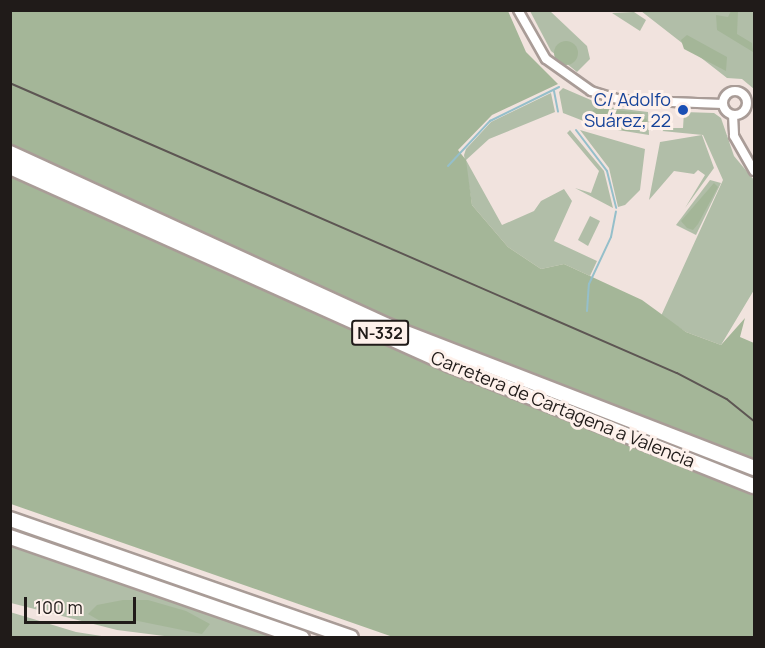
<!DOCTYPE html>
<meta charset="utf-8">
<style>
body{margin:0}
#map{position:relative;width:765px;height:648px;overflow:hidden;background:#f1e3de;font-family:Manrope,sans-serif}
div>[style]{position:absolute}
.green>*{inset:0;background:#b1bea8}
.forest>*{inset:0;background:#a4b698}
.round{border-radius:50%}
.stream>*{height:2px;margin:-1px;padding:0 1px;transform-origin:1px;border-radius:1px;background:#95bfca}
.roads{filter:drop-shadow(2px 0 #a99c97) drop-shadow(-2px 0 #a99c97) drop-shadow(0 2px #a99c97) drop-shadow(0 -2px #a99c97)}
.street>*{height:8px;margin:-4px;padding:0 4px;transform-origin:4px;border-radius:4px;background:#fff}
.street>.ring{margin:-4px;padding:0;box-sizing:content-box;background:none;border:8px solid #fff;border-radius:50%}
.highway>*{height:14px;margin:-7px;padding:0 7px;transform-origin:7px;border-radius:7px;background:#fff}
.tram>*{height:1.5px;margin:-0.75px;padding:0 0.75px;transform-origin:0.75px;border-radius:0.75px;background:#5d5653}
.dots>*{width:16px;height:16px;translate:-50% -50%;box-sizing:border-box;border:3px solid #fef1eb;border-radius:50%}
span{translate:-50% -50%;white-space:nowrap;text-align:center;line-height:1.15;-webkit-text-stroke:6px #fef1eb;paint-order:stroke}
.shield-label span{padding:2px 4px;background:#fef1eb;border:2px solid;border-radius:4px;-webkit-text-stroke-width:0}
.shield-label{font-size:16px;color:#201b19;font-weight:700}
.transit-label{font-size:18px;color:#164399}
.right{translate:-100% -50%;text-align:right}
.street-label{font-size:18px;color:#201b19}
.frame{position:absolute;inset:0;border:12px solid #201b19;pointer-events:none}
.scale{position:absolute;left:24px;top:597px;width:112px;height:27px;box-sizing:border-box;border:3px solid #201b19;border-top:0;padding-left:8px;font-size:18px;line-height:21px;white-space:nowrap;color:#201b19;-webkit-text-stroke:4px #fef1eb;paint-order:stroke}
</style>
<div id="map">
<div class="green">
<div style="clip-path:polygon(530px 11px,550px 11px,587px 46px,590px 59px,577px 72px,551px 51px)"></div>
<div style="clip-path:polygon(641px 11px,754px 11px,754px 89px,742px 79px,727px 78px)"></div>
<div style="clip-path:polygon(634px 12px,646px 20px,640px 31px,612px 13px)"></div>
<div style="clip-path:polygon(563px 88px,607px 107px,648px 112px,649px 135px,599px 127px,563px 113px,559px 92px)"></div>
<div style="clip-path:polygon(551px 93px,555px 112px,489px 139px,466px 160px,502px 225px,534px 211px,541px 201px,564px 189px,572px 201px,554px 241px,597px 261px,590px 276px,564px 264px,541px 269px,508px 247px,472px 205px,464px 155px,466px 149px,491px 122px)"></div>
<div style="clip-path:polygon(684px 112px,714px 113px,721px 118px,734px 156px,754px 180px,754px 290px,721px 345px,686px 332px,661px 316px,723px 180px,703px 135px,662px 131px,662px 122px,666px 128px,683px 128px)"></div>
<div style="clip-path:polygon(570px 130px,604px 171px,613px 208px,575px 188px,591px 193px,599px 171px,567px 133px)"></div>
<div style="clip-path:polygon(580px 130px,645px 149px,640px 190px,625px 205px,618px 207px,609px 168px)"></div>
<div style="clip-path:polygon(702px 135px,714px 168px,685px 208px,705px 175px,698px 170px,694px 174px,674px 171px,649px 200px,660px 142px)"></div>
<div style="clip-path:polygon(710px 180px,721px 183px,696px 235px,676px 225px)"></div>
<div style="clip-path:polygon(590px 216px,600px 221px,588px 246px,578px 240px)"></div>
<div style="clip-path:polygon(11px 546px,236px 622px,277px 637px,180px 638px,117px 630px,11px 603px)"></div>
<div style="clip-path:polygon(10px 612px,76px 632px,108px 637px,11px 637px)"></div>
</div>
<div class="forest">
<div style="clip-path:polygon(11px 11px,508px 11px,526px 52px,558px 84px,492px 115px,458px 150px,466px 160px,472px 205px,508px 247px,541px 269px,564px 264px,642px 300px,686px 332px,721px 345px,745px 318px,740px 337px,754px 343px,754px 637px,393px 637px,11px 504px)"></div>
<div style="clip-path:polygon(731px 11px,738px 11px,737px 34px,752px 43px,753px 52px,717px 30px,716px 15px,728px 17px)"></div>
<div style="clip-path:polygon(687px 35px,727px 57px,726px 71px,684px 49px,681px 40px)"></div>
<div class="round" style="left:554px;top:41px;width:24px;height:24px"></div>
<div style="clip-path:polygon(596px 108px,642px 113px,647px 120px,644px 129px,626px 131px,595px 122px,588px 114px)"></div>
<div style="clip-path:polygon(714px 183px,718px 187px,698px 224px,693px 230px,687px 228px,681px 221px)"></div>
<div style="clip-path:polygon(123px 600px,148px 600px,186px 611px,210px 624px,202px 634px,138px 621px,102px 622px,88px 614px,97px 605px)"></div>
</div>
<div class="stream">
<div style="left:554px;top:91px;width:21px;rotate:79deg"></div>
<div style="left:576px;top:130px;width:51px;rotate:52.9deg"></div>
<div style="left:607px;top:171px;width:38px;rotate:76deg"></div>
<div style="left:448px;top:166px;width:62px;rotate:-47deg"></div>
<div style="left:490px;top:121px;width:77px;rotate:-26.2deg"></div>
<div style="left:587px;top:311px;width:27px;rotate:-86deg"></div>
<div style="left:589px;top:284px;width:52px;rotate:-64.9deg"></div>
<div style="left:611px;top:237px;width:26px;rotate:-79deg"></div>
</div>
<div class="roads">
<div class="street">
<div style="left:518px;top:10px;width:56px;rotate:60.3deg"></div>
<div style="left:546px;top:59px;width:55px;rotate:35.4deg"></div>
<div style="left:591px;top:91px;width:30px;rotate:17deg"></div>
<div style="left:620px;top:100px;width:103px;rotate:2.2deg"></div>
<div class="ring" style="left:723px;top:91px;width:16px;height:16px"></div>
<div style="left:733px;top:115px;width:21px;rotate:87deg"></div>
<div style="left:734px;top:136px;width:40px;rotate:60.3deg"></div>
</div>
<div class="highway">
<div style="left:10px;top:153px;width:416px;rotate:24.6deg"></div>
<div style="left:388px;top:326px;width:393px;rotate:21.2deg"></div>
<div style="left:10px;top:167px;width:483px;rotate:24.2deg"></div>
<div style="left:451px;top:365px;width:326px;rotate:21.8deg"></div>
<div style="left:10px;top:519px;width:361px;rotate:19.2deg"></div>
<div style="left:10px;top:537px;width:309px;rotate:19.1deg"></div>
</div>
</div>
<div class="tram">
<div style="left:10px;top:83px;width:727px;rotate:23.5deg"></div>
<div style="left:677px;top:373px;width:56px;rotate:27.5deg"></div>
<div style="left:727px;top:399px;width:35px;rotate:39deg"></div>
</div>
<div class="dots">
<div style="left:683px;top:110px;background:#1a4fb4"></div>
</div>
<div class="shield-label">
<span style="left:380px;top:333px">N-332</span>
</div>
<div class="transit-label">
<span class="right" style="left:671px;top:110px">C/ Adolfo<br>Suárez, 22</span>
</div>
<div class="street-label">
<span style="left:563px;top:409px;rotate:22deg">Carretera de Cartagena a Valencia</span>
</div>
<div class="frame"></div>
<div class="scale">100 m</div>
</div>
